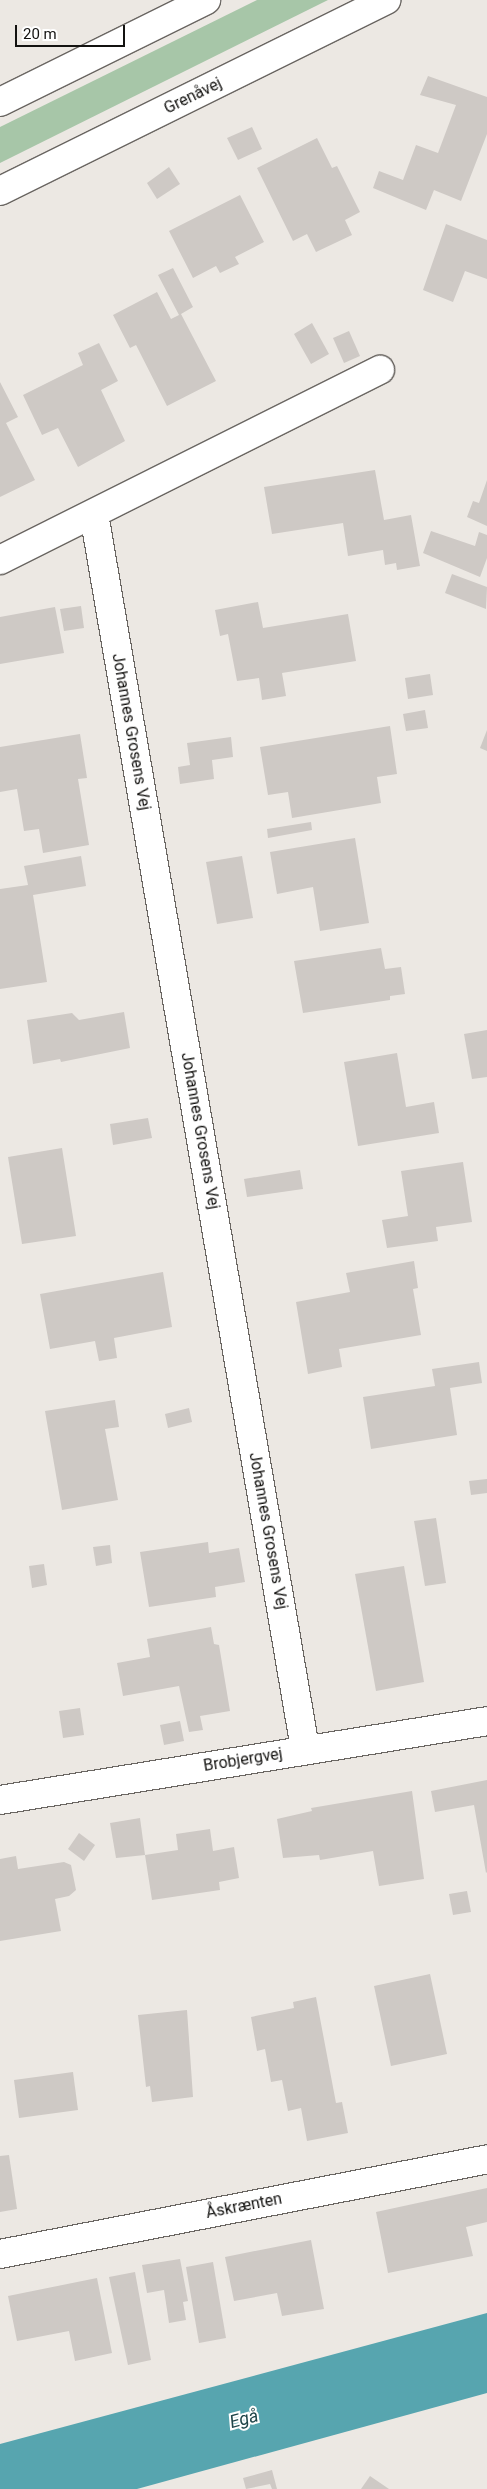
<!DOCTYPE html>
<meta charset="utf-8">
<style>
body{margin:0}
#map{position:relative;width:487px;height:2489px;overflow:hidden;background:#ece8e3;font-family:Roboto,sans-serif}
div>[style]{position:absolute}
.green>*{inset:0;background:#a7c6a8}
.water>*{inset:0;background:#57a5af}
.building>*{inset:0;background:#cec9c5}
.roads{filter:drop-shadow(1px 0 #6a6662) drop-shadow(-1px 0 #6a6662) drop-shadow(0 1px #6a6662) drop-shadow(0 -1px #6a6662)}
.minor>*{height:28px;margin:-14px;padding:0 14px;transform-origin:14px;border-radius:14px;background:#fff}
.major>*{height:28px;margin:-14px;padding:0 14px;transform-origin:14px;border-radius:14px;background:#fff}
span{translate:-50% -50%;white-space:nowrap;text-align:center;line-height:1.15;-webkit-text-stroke:4px #fff;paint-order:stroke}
.street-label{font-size:16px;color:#131210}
.water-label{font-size:18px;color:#1f4549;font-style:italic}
.scale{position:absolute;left:15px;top:25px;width:110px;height:22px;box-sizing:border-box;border:2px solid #131210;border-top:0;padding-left:6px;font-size:15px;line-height:18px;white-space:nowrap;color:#131210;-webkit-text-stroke:4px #fff;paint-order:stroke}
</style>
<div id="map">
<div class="green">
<div style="clip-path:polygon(257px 0,328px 0,0 163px,0 127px)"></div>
</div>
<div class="water">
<div style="clip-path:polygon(487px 2313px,487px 2393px,137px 2489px,0 2489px,0 2444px)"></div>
</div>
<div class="building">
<div style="clip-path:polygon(428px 76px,487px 97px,487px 134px,461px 201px,434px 190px,426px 210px,373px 188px,379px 171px,403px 180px,416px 145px,438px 153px,456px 105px,420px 95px)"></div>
<div style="clip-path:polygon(252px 127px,262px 149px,238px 160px,227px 138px)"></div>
<div style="clip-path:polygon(317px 138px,332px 168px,337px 166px,360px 212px,345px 220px,352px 235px,316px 252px,307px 234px,293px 241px,257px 168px)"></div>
<div style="clip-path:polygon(169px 167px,180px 184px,157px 199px,147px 183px)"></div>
<div style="clip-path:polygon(240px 195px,264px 242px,235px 257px,239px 264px,220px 273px,216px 266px,193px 278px,169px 231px)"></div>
<div style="clip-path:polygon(446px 224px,487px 240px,487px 279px,465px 271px,453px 302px,423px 290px)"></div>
<div style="clip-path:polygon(173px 268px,193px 307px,181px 314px,216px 381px,167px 406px,136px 345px,130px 348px,113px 315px,157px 292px,171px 319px,179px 315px,158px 275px)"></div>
<div style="clip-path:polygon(312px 323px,329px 354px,311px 364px,294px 334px)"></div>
<div style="clip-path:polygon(349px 331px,360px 356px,344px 363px,333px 338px)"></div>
<div style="clip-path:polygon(99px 343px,118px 381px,101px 390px,125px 441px,78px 467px,58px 428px,42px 435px,23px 395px,83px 365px,78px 353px)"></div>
<div style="clip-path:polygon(0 382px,18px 417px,6px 423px,35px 480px,0 497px)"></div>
<div style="clip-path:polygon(375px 470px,384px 520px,411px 515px,420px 566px,397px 570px,396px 563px,385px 565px,383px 550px,348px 556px,343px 523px,272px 534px,264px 487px)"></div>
<div style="clip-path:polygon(487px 480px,487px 526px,467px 517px,473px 501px,479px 503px)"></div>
<div style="clip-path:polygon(431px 531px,475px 546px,479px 532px,487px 535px,487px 558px,480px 577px,423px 553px)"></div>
<div style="clip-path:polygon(452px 574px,487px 587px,486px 609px,445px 593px)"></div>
<div style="clip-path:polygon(258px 602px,263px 628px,348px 614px,356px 661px,282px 673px,286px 696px,262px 700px,259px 678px,237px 681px,228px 634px,220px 636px,215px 610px)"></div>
<div style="clip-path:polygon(81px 606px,84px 628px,64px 631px,60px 609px)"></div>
<div style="clip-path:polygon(55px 607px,64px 653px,0 664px,0 617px)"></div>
<div style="clip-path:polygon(430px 674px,433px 695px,408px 699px,405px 678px)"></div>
<div style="clip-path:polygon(425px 710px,428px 728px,406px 731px,403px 714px)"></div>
<div style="clip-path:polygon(390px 726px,397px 774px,377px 777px,381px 803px,292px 818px,288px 792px,268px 795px,260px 747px)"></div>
<div style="clip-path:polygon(487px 730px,487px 751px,480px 748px)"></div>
<div style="clip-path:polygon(80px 734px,87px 778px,78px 779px,89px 845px,43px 853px,39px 829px,24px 831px,17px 789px,0 792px,0 747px)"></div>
<div style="clip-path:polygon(231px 737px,233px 757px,212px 760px,214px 779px,180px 784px,178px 767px,190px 765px,187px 743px)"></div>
<div style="clip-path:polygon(311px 822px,312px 830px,268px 838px,267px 829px)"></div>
<div style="clip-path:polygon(355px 838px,369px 923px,320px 931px,313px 887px,277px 894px,270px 852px)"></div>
<div style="clip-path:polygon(81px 856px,86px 886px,33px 895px,47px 982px,0 989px,0 889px,28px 885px,24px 866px)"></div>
<div style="clip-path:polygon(242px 856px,253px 918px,217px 924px,206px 862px)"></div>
<div style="clip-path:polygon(381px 948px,385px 969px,401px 967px,405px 994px,390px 996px,390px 1000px,303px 1013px,294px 961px)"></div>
<div style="clip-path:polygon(124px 1012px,130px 1048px,61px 1062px,60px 1059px,33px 1064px,27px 1020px,72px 1013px,79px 1020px)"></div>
<div style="clip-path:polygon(487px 1030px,487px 1077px,472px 1079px,464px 1034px)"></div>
<div style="clip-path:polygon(397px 1053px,406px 1107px,434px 1102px,439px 1133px,358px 1146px,344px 1062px)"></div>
<div style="clip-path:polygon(148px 1118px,152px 1138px,113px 1145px,110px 1124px)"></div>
<div style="clip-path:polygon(62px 1148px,76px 1236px,22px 1244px,8px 1157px)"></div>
<div style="clip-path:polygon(463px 1162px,472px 1222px,436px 1227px,438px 1241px,387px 1248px,382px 1220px,408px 1216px,401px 1171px)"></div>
<div style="clip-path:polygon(300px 1170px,303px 1189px,247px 1197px,244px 1179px)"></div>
<div style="clip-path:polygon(414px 1261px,418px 1288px,413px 1289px,421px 1335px,339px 1349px,342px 1367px,308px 1374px,296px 1302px,350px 1292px,346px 1273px)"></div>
<div style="clip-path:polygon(163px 1272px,172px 1327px,114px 1338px,117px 1358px,99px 1361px,95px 1341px,50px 1349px,40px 1294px)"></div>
<div style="clip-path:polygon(479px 1362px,482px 1383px,450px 1388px,457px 1435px,371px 1449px,363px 1397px,435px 1386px,432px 1369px)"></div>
<div style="clip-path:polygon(115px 1400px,119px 1427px,105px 1429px,118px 1500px,62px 1510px,45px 1411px)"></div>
<div style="clip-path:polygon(189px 1408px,192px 1422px,168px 1428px,165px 1414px)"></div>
<div style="clip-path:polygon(487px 1479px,487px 1493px,471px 1495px,469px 1481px)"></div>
<div style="clip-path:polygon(436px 1518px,446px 1583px,425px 1586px,414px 1521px)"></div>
<div style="clip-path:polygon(208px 1542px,209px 1553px,239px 1548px,245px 1582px,215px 1587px,216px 1597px,149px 1607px,140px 1552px)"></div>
<div style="clip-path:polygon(110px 1545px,112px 1563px,96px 1566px,93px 1547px)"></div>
<div style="clip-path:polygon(44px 1564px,47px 1585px,32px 1588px,29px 1566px)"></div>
<div style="clip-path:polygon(404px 1566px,424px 1682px,376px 1691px,355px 1574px)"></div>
<div style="clip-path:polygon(211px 1627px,214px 1644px,219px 1645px,230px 1711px,200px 1716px,203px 1730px,189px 1732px,179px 1686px,123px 1696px,117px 1663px,150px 1657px,147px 1639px)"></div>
<div style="clip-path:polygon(80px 1708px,84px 1735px,63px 1738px,59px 1711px)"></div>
<div style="clip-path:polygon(180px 1721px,184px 1741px,164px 1745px,160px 1725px)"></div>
<div style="clip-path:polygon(487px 1780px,487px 1872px,486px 1873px,474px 1805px,435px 1812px,431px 1791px)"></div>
<div style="clip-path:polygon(412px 1791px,424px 1879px,379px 1886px,373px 1851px,320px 1860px,319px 1855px,283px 1858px,277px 1819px,312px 1811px,311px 1808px)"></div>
<div style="clip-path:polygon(140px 1818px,145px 1855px,116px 1858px,110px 1823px)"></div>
<div style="clip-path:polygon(210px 1829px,213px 1851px,234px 1847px,239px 1878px,219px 1882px,220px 1890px,152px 1900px,145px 1855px,178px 1850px,176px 1834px)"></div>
<div style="clip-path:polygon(79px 1833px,95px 1845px,84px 1861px,68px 1849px)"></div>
<div style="clip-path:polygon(16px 1856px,18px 1869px,64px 1862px,71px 1865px,76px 1890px,69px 1896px,55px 1899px,61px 1931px,0 1941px,0 1859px)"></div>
<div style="clip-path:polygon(467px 1891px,471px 1912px,453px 1915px,449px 1894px)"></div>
<div style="clip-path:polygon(430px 1974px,447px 2054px,391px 2066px,374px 1986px)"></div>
<div style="clip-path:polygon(316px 1997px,336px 2103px,342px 2102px,348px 2133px,307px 2141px,301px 2108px,288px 2111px,282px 2080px,271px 2082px,265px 2049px,257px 2051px,251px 2017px,294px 2008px,293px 2002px)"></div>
<div style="clip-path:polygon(187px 2010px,193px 2097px,152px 2102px,150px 2086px,146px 2087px,138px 2015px)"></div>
<div style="clip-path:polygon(73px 2072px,78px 2110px,19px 2118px,14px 2080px)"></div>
<div style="clip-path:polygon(9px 2155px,17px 2209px,0 2212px,0 2156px)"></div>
<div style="clip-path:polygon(487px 2188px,487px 2222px,466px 2227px,473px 2256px,388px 2273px,376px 2212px)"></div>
<div style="clip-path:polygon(311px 2240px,324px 2309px,282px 2316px,277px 2293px,234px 2301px,225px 2257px)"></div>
<div style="clip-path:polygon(180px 2259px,188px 2301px,183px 2302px,186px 2320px,169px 2323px,164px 2290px,147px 2293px,142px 2265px)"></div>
<div style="clip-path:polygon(213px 2262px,226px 2338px,199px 2343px,186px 2267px)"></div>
<div style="clip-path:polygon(135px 2272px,151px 2360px,128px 2365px,109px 2277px)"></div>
<div style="clip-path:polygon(97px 2278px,112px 2353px,75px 2361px,69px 2331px,17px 2341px,8px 2296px)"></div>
<div style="clip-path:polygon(272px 2470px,277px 2489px,272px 2489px,270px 2484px,246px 2489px,243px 2478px)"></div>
<div style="clip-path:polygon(370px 2476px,389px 2489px,361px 2489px)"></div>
</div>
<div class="roads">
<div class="minor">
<div style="left:94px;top:514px;width:1253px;rotate:80.3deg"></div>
<div style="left:0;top:560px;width:425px;rotate:-26.6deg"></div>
<div style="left:0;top:1800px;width:493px;rotate:-9.2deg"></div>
<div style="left:0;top:2254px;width:496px;rotate:-11deg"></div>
</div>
<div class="major">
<div style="left:0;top:102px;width:230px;rotate:-26.3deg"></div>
<div style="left:0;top:191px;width:431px;rotate:-26.3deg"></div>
</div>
</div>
<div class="street-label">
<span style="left:193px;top:96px;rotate:-26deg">Grenåvej</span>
<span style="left:131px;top:732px;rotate:80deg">Johannes Grosens Vej</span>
<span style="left:200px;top:1131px;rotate:80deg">Johannes Grosens Vej</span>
<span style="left:268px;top:1531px;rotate:80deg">Johannes Grosens Vej</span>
<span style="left:243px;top:1760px;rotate:-9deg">Brobjergvej</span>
<span style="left:244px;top:2206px;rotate:-11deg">Åskrænten</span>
</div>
<div class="water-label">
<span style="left:244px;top:2419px;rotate:-15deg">Egå</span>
</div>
<div class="scale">20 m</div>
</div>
